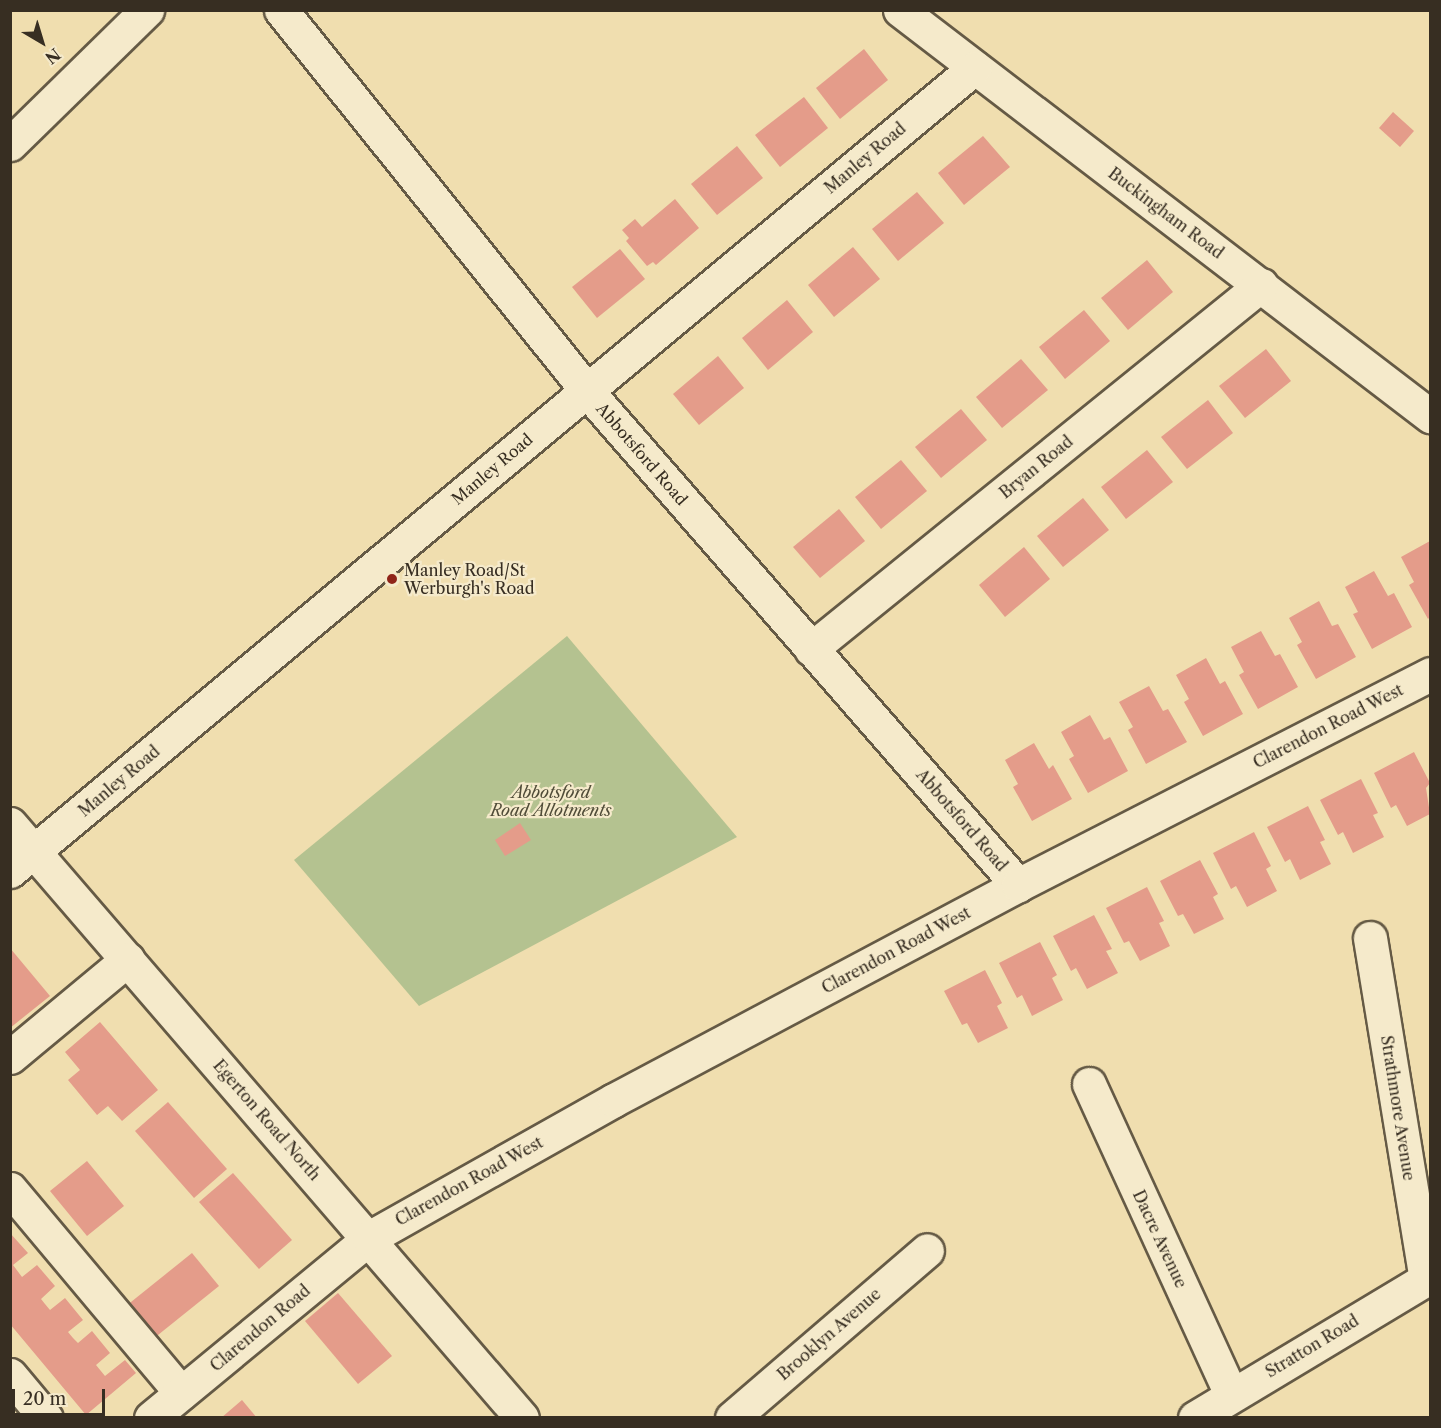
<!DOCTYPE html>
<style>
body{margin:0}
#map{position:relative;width:1441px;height:1428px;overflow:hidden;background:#f0deaf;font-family:"Libre Caslon Text",serif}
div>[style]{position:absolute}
.green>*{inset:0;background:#b4c290}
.building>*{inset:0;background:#e49c8a}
.roads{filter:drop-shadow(2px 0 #655a45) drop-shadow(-2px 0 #655a45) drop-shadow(0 2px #655a45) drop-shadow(0 -2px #655a45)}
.minor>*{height:33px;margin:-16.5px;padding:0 16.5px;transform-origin:16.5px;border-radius:16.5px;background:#f5eacb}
.dots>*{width:16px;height:16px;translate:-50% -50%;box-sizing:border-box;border:3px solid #f5eacb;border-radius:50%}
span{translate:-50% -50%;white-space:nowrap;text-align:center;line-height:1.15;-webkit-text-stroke:4.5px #f5eacb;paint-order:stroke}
.street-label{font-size:16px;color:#372e22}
.poi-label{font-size:16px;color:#372e22}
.left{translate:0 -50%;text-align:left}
.park-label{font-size:16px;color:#504c38;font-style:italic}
.frame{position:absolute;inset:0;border:12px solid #372e22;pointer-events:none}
.north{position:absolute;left:12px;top:12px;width:60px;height:60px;-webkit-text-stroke:4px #f5eacb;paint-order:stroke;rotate:142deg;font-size:16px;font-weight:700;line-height:24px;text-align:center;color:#372e22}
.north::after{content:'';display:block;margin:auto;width:21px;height:27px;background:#372e22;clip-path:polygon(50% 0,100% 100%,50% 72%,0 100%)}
.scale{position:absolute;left:12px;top:1389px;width:93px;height:27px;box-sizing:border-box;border:3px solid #372e22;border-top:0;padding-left:8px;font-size:18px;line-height:21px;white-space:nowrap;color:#372e22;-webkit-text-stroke:4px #f5eacb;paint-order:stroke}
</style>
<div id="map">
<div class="green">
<div style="clip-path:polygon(567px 636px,737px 837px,419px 1006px,294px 860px)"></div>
</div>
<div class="building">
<div style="clip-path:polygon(864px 49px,888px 80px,840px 119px,816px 88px)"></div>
<div style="clip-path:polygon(804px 97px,828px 128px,780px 167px,755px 135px)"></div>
<div style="clip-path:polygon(1393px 112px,1414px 131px,1400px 147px,1379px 128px)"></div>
<div style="clip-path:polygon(983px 136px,1010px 167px,964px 205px,938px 173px)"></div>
<div style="clip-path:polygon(737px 146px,763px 178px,717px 215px,691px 184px)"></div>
<div style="clip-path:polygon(917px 192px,944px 223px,898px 261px,872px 229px)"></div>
<div style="clip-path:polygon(675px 199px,699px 228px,656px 265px,653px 262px,647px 266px,626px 241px,629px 238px,622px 230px,635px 219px,642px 227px)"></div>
<div style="clip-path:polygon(853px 247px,880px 279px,834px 317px,808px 285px)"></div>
<div style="clip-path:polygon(620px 249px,645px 279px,597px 318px,572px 287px)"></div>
<div style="clip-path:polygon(1147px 260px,1173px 292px,1128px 330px,1101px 298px)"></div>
<div style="clip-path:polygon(787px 300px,813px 332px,768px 370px,742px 338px)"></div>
<div style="clip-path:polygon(1084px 310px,1110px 341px,1065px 379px,1039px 347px)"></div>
<div style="clip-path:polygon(1266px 349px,1291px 381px,1245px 418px,1219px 386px)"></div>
<div style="clip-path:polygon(718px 356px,744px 388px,699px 425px,673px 394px)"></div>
<div style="clip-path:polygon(1021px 359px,1048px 390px,1002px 428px,976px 397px)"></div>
<div style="clip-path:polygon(1208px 400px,1233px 433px,1187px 469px,1161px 437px)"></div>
<div style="clip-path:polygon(961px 409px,987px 440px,941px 478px,915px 447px)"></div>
<div style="clip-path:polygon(1147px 450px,1173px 482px,1126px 519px,1101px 487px)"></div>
<div style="clip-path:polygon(901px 460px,927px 491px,881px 529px,855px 497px)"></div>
<div style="clip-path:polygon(1083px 498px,1109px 530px,1063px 567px,1037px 536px)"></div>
<div style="clip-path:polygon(839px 509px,865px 541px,820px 578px,793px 547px)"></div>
<div style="clip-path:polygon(1430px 541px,1430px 617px,1428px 619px,1409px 585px,1414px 582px,1401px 557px)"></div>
<div style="clip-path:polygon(1024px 547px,1050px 579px,1005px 617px,979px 585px)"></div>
<div style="clip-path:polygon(1374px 571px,1388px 596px,1394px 593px,1412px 627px,1372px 649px,1353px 614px,1358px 612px,1345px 587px)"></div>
<div style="clip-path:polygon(1319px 601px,1332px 626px,1338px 624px,1356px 657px,1316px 679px,1297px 645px,1302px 642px,1289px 618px)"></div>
<div style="clip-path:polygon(1261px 631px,1275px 656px,1280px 654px,1298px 687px,1258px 709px,1239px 675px,1244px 672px,1231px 647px)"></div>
<div style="clip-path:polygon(1206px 658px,1220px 684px,1225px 681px,1243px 714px,1203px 736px,1184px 702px,1189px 699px,1176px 675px)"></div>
<div style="clip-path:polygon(1149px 686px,1163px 711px,1168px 709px,1187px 742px,1146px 764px,1128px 730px,1133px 727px,1119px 702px)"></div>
<div style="clip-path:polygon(1090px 715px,1104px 740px,1110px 737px,1128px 771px,1088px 793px,1069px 759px,1074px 756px,1061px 732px)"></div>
<div style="clip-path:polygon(1034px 743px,1049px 769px,1053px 765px,1072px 799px,1032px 821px,1013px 787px,1018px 784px,1005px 760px)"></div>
<div style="clip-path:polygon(1414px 752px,1430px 783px,1426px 788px,1430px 814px,1407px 826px,1396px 805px,1391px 808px,1374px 773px)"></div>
<div style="clip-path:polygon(1361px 779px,1378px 813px,1373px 815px,1384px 837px,1353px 853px,1343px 832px,1338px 835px,1320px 800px)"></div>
<div style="clip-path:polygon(1308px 806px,1325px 840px,1320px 842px,1331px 864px,1300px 880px,1290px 859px,1285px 862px,1267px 827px)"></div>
<div style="clip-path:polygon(520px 823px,531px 840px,505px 856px,495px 840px)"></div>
<div style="clip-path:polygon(1254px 832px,1271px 866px,1266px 869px,1277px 891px,1247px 907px,1236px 886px,1231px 889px,1213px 853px)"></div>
<div style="clip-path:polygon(1200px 860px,1218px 894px,1213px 897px,1224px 919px,1194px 934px,1183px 914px,1178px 916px,1160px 881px)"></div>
<div style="clip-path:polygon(1147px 887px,1164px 921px,1159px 923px,1170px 946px,1140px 961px,1129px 941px,1124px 943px,1106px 908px)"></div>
<div style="clip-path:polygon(1094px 915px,1112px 949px,1106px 951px,1118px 973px,1087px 989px,1076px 968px,1071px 971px,1053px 936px)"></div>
<div style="clip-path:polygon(1040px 942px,1057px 975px,1052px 978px,1063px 1000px,1032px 1016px,1022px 995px,1017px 998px,999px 963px)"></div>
<div style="clip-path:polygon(10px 948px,50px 996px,10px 1028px)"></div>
<div style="clip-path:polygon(985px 970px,1002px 1003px,997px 1006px,1008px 1028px,978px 1043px,967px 1023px,962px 1025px,944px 991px)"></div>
<div style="clip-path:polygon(100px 1022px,158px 1090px,122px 1121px,108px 1106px,97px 1115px,68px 1080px,80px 1070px,65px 1052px)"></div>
<div style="clip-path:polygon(168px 1102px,227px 1169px,194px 1198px,135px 1131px)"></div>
<div style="clip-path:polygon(87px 1161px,124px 1206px,87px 1236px,50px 1191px)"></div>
<div style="clip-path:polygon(233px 1173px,292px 1240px,259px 1269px,199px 1202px)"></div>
<div style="clip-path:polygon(10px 1233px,28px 1253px,13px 1265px,22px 1277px,37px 1265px,55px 1286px,41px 1299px,45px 1304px,50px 1310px,65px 1298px,83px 1320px,68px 1332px,73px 1338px,78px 1343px,92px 1331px,110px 1353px,96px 1365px,105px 1376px,125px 1360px,136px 1373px,86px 1415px,10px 1324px)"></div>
<div style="clip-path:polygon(192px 1253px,219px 1286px,153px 1339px,126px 1306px)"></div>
<div style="clip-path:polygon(338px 1293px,392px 1356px,358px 1384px,305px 1321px)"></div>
<div style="clip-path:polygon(242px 1400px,257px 1418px,221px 1418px)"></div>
</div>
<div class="roads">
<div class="minor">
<div style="left:281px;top:10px;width:489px;rotate:51.2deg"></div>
<div style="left:587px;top:391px;width:656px;rotate:48.9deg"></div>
<div style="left:900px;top:10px;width:668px;rotate:37.45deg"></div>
<div style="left:10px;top:144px;width:192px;rotate:-44.4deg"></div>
<div style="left:811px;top:649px;width:579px;rotate:-38.97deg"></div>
<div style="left:10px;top:824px;width:784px;rotate:49.24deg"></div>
<div style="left:10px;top:871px;width:1255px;rotate:-39.79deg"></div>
<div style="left:1370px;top:938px;width:346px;rotate:80.7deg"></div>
<div style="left:10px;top:1057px;width:153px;rotate:-39.7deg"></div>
<div style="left:1089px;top:1084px;width:341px;rotate:65.4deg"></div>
<div style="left:10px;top:1189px;width:266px;rotate:50deg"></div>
<div style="left:10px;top:1375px;width:56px;rotate:50.1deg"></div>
<div style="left:151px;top:1418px;width:283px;rotate:-39.5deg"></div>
<div style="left:369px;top:1238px;width:281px;rotate:-29.4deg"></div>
<div style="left:614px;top:1100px;width:458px;rotate:-28deg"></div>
<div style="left:1018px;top:885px;width:463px;rotate:-27.1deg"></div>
<div style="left:732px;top:1418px;width:257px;rotate:-40.7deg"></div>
<div style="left:1195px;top:1418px;width:274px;rotate:-31deg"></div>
</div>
</div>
<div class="dots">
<div style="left:392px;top:579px;background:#8f2418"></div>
</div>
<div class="street-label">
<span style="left:865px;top:158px;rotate:-40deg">Manley Road</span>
<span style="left:1166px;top:213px;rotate:37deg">Buckingham Road</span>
<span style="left:642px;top:454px;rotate:49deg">Abbotsford Road</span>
<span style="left:1036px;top:467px;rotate:-39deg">Bryan Road</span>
<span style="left:492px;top:469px;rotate:-40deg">Manley Road</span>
<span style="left:1328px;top:726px;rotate:-27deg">Clarendon Road West</span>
<span style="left:119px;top:781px;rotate:-40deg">Manley Road</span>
<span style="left:962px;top:820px;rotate:49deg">Abbotsford Road</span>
<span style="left:896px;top:950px;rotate:-28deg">Clarendon Road West</span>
<span style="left:1398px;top:1108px;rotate:81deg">Strathmore Avenue</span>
<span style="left:267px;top:1120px;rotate:49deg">Egerton Road North</span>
<span style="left:469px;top:1181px;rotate:-29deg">Clarendon Road West</span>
<span style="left:1160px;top:1239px;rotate:65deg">Dacre Avenue</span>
<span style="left:260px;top:1328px;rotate:-40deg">Clarendon Road</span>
<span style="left:829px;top:1334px;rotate:-41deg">Brooklyn Avenue</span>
<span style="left:1312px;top:1346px;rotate:-31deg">Stratton Road</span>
</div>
<div class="poi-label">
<span class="left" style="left:404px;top:579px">Manley Road/St<br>Werburgh's Road</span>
</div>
<div class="park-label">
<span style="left:551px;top:801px">Abbotsford<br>Road Allotments</span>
</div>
<div class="frame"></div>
<div class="north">N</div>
<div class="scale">20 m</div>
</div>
